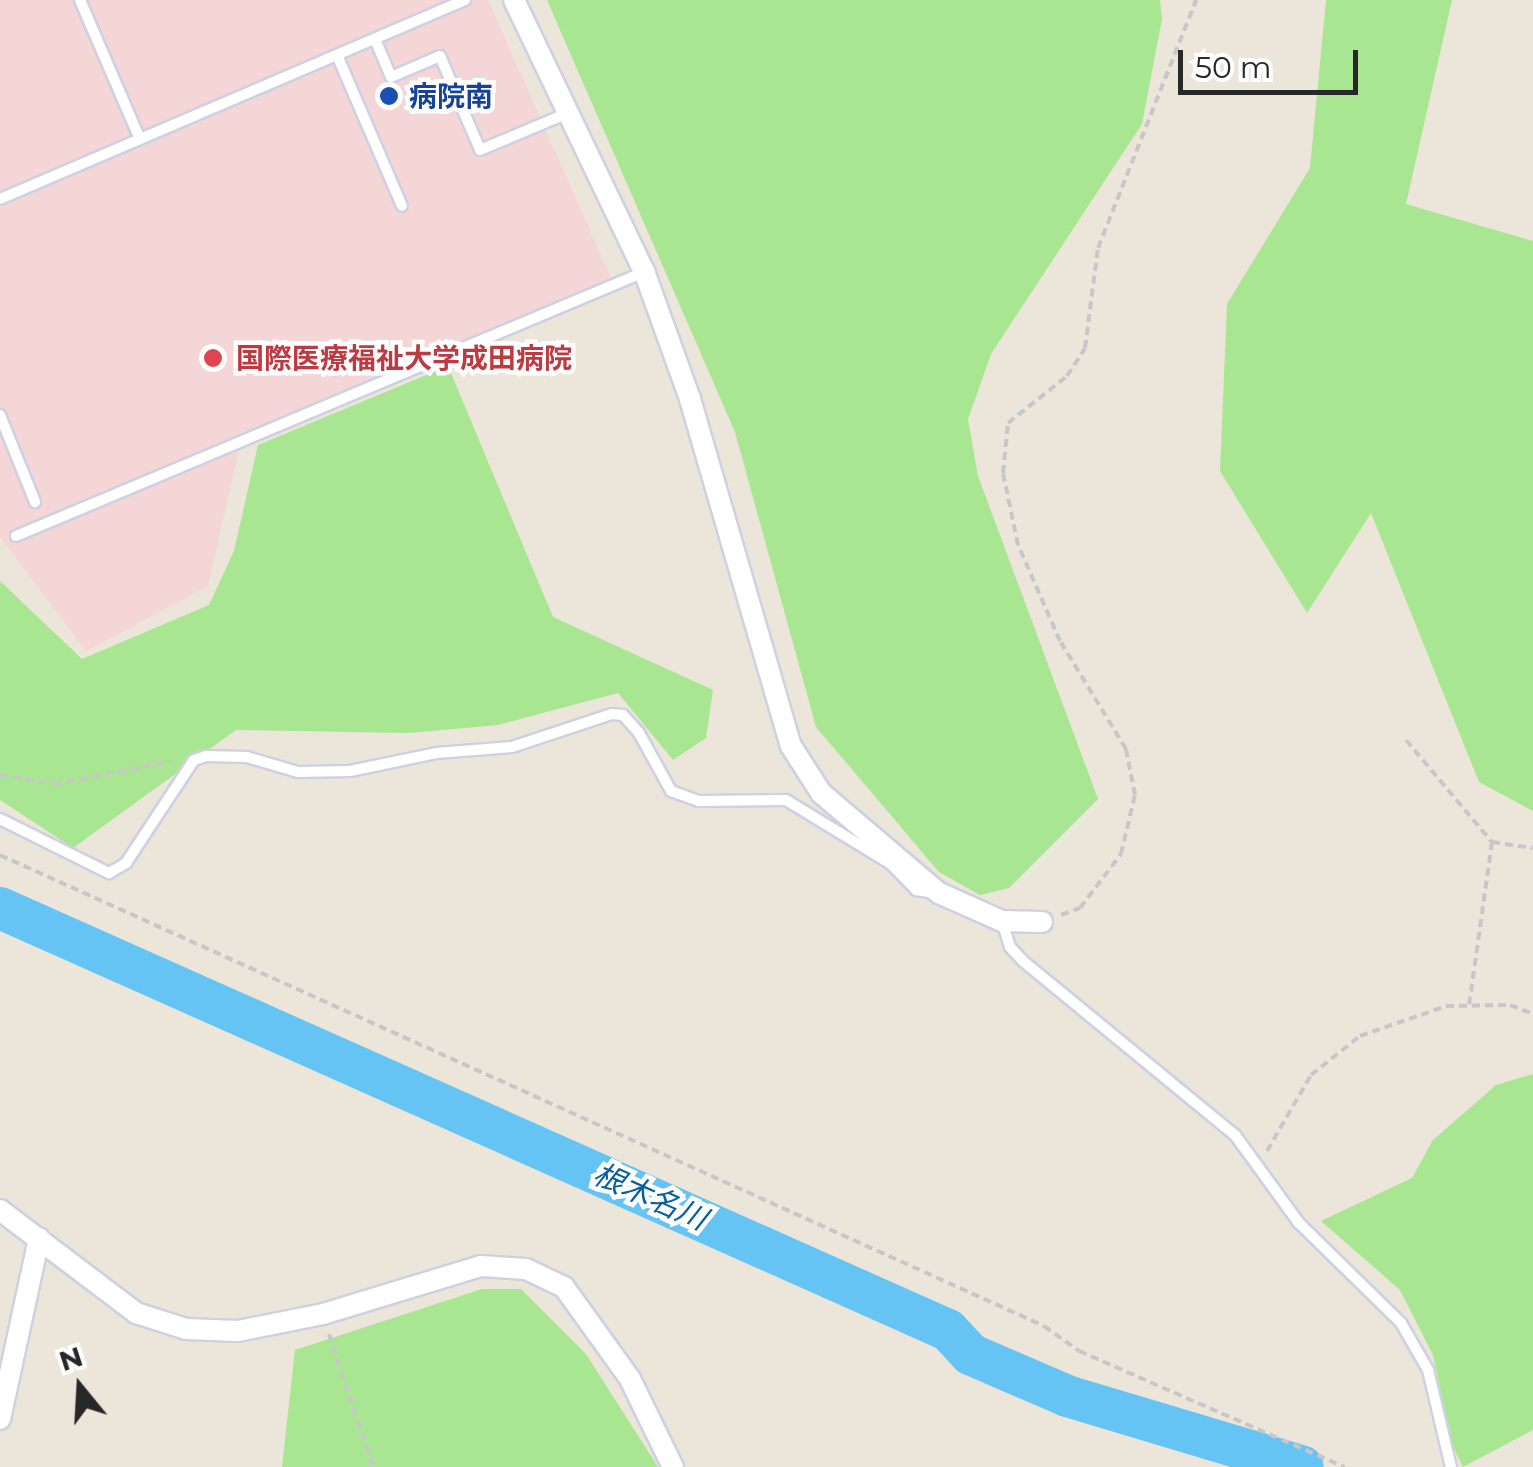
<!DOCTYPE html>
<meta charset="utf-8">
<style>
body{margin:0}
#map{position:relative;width:1533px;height:1467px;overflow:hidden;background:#ece5d9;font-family:Montserrat,"Noto Sans JP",sans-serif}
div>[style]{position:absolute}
.medical>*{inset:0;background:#f3d6d5}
.green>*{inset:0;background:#a8e692}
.river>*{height:42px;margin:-21px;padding:0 21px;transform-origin:21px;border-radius:21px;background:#65c4f4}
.path>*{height:4px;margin-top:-2px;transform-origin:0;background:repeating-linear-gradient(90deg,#c7c7c7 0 8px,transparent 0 13px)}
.roads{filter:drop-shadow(2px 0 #ced1e2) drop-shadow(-2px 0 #ced1e2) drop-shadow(0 2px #ced1e2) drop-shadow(0 -2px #ced1e2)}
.lane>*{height:10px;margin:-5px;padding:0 5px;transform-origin:5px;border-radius:5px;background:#fff}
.street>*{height:20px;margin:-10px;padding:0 10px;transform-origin:10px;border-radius:10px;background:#fff}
.dots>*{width:28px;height:28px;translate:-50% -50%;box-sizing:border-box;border:5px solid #fff;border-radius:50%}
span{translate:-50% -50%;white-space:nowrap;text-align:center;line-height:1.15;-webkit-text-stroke:9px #fff;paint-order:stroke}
.transit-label{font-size:28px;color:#164399;font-weight:700}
.left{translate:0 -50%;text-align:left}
.health-label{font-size:28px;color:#be3a42;font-weight:700}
.water-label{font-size:30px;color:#065f9e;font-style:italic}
.north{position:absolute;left:30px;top:1337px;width:100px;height:100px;-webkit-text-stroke:8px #fff;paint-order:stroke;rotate:342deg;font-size:28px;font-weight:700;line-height:40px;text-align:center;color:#282828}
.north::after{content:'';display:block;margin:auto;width:35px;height:45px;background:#282828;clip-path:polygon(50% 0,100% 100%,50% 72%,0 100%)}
.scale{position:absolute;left:1178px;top:50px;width:180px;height:45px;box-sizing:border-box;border:5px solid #282828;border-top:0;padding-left:12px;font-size:30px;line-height:35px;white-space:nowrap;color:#282828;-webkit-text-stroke:8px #fff;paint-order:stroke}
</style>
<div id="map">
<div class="medical">
<div style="clip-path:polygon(0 0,488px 0,611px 278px,242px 437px,208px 586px,86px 651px,0 537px)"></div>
</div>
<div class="green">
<div style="clip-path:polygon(547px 0,1160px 0,1162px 19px,1142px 124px,991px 354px,968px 419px,978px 476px,1098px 799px,1009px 888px,980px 895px,939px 872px,816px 727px,735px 432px)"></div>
<div style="clip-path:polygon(1326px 0,1452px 0,1406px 204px,1533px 241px,1533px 811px,1479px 782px,1371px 513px,1307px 613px,1220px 471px,1227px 304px,1310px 168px)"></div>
<div style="clip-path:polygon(448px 366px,553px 617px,713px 690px,706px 738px,673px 760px,618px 693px,498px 725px,409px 733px,236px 730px,73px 848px,0 800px,0 581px,82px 659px,209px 605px,234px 551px,258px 445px)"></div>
<div style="clip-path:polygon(1533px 1074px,1533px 1430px,1463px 1467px,1452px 1445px,1433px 1355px,1400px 1290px,1321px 1221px,1412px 1178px,1433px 1140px,1496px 1085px)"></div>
<div style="clip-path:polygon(482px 1289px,521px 1289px,586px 1354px,658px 1467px,282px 1467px,295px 1350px)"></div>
</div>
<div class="river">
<div style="left:0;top:908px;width:1038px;rotate:24deg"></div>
<div style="left:948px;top:1330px;width:33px;rotate:47deg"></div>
<div style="left:970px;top:1354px;width:106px;rotate:23.4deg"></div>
<div style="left:1067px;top:1396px;width:246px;rotate:16.7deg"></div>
</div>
<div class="path">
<div style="left:1406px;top:740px;width:133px;rotate:49.9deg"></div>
<div style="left:1492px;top:842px;width:165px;rotate:98deg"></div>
<div style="left:0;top:775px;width:55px;rotate:9.5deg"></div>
<div style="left:54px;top:784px;width:120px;rotate:-11deg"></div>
<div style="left:1492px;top:842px;width:41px;rotate:8.3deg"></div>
<div style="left:0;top:855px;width:1145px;rotate:24.28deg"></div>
<div style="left:1044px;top:1326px;width:43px;rotate:35.5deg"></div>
<div style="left:1079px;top:1351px;width:290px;rotate:23.6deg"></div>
<div style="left:1061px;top:915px;width:20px;rotate:-20deg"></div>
<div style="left:1080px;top:908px;width:68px;rotate:-52.8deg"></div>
<div style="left:1121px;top:854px;width:61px;rotate:-76.7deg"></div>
<div style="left:1135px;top:795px;width:47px;rotate:-101.1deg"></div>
<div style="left:1126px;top:749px;width:127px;rotate:-121.4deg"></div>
<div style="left:1060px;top:641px;width:105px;rotate:-113.6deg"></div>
<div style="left:1018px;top:545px;width:74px;rotate:-101.8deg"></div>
<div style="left:1003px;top:473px;width:50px;rotate:-84.3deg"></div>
<div style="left:1008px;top:423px;width:75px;rotate:-38.5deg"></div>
<div style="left:1067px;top:376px;width:33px;rotate:-57deg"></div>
<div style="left:1085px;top:348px;width:101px;rotate:-82.6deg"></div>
<div style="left:1098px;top:248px;width:267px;rotate:-68.4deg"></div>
<div style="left:1267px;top:1151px;width:88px;rotate:-59.9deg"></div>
<div style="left:1311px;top:1075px;width:63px;rotate:-38.5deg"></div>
<div style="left:1360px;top:1036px;width:91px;rotate:-19.2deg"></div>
<div style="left:1446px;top:1006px;width:64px;rotate:-0.9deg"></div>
<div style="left:1510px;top:1005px;width:25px;rotate:21deg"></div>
<div style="left:329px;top:1334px;width:140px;rotate:71.7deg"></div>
</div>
<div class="roads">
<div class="lane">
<div style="left:80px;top:0;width:151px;rotate:66.7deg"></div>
<div style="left:375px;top:39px;width:41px;rotate:67.2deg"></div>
<div style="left:391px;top:77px;width:53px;rotate:-23.2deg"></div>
<div style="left:440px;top:56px;width:102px;rotate:66.9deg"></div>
<div style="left:480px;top:150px;width:95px;rotate:-22.8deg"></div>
<div style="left:337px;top:55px;width:164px;rotate:66.7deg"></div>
<div style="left:0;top:199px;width:506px;rotate:-23.17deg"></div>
<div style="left:0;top:415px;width:94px;rotate:68.1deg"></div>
<div style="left:16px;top:536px;width:681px;rotate:-22.8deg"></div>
<div style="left:0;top:819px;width:122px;rotate:26.4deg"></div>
<div style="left:109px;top:873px;width:20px;rotate:-30deg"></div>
<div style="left:126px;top:863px;width:123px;rotate:-56.6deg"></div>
<div style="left:194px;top:760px;width:13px;rotate:-18deg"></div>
<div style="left:206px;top:756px;width:41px;rotate:1.4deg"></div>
<div style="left:247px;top:757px;width:53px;rotate:16.4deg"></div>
<div style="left:298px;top:772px;width:52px;rotate:-1.1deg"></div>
<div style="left:350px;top:771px;width:89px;rotate:-11.7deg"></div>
<div style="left:437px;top:753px;width:75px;rotate:-4.6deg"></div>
<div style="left:512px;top:747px;width:105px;rotate:-18.3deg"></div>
<div style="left:612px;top:714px;width:11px;rotate:5deg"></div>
<div style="left:623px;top:715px;width:24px;rotate:48deg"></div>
<div style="left:639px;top:733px;width:66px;rotate:61.1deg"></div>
<div style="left:671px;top:791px;width:29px;rotate:20deg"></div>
<div style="left:698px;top:801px;width:88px;rotate:-0.7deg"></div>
<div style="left:786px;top:800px;width:123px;rotate:31.4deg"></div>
<div style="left:891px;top:864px;width:36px;rotate:46deg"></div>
<div style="left:916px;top:890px;width:19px;rotate:9deg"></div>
<div style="left:1002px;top:921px;width:27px;rotate:73deg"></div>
<div style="left:1010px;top:947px;width:19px;rotate:47deg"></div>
<div style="left:1023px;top:961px;width:274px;rotate:39.4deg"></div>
<div style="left:1235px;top:1135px;width:109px;rotate:54deg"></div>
<div style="left:1299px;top:1223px;width:143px;rotate:44.4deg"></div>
<div style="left:1401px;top:1323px;width:54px;rotate:60.1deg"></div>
<div style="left:1428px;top:1370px;width:100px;rotate:76.7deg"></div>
</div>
<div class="street">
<div style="left:514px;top:0;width:301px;rotate:64.4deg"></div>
<div style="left:644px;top:271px;width:136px;rotate:70.2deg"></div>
<div style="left:690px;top:399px;width:361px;rotate:73.8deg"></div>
<div style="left:791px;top:746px;width:56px;rotate:57.4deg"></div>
<div style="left:821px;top:793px;width:155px;rotate:40.3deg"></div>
<div style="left:939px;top:893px;width:69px;rotate:24deg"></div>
<div style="left:1002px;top:921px;width:40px;rotate:1.4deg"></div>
<div style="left:0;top:1210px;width:171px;rotate:37.1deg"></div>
<div style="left:136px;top:1313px;width:52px;rotate:17.7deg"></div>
<div style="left:186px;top:1329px;width:52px;rotate:2.2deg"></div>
<div style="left:238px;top:1331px;width:87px;rotate:-11.3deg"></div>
<div style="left:323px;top:1314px;width:165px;rotate:-16.9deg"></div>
<div style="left:481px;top:1266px;width:45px;rotate:3.8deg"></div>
<div style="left:526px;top:1269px;width:42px;rotate:25.3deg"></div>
<div style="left:564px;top:1287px;width:113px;rotate:54.3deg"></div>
<div style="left:630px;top:1379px;width:98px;rotate:64deg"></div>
<div style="left:0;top:1419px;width:185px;rotate:-77.8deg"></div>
</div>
</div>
<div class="dots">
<div style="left:389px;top:96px;background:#1a4fb4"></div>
<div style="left:213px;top:358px;background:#e0444e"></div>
</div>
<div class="transit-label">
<span class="left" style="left:409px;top:96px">病院南</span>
</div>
<div class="health-label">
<span class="left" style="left:236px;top:358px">国際医療福祉大学成田病院</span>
</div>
<div class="water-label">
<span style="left:650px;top:1197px;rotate:24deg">根木名川</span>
</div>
<div class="north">N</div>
<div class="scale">50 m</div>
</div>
